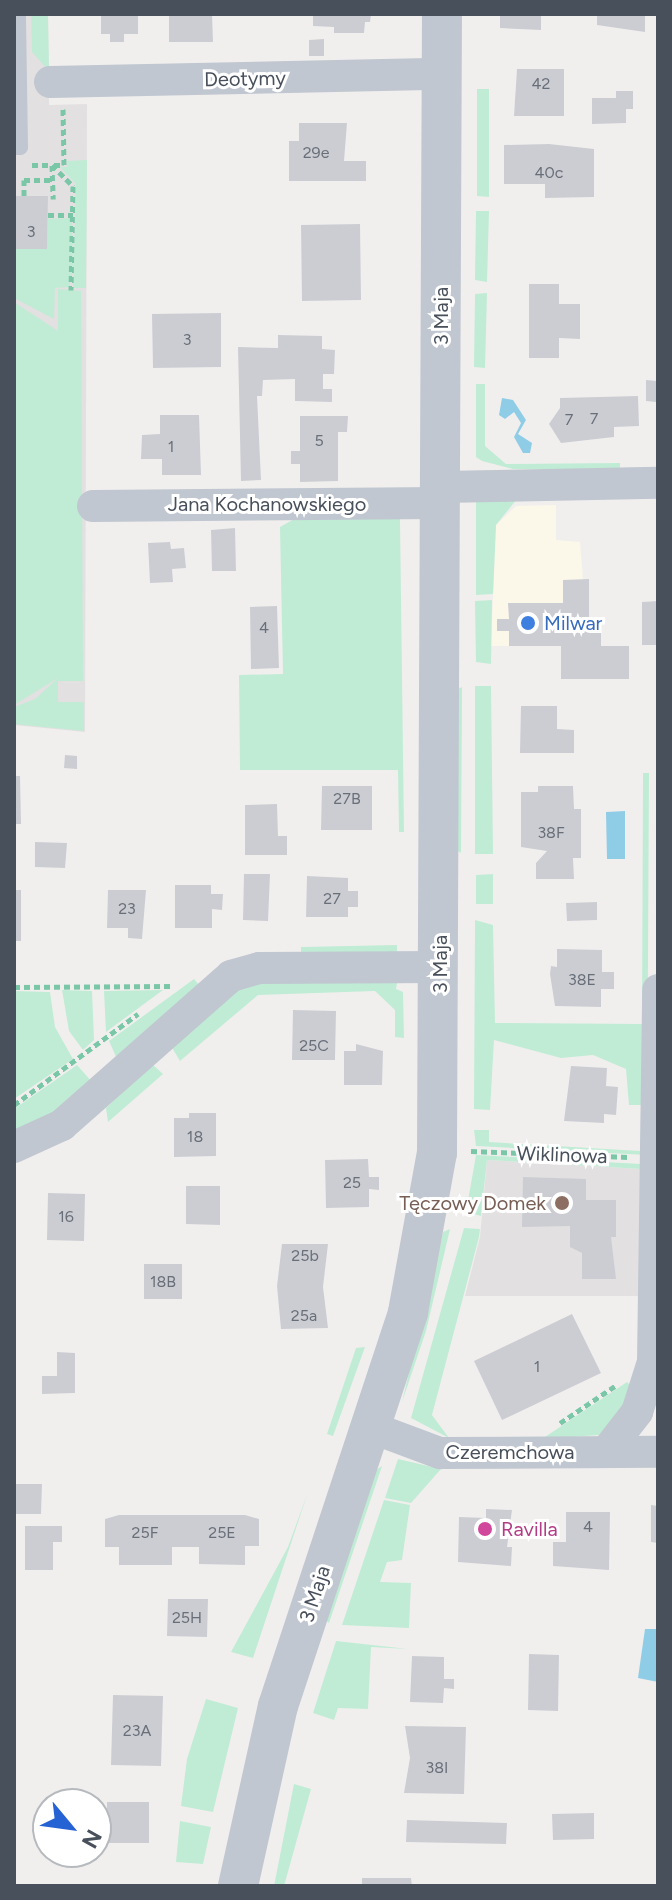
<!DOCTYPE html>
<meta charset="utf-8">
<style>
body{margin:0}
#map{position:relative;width:672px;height:1900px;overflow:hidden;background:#f1efee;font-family:Figtree,sans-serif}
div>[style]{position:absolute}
.commercial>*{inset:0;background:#fbf7e9}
.education>*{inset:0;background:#e2e0e0}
.green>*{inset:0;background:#c0ecd5}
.water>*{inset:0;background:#8fcce6}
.building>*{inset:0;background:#cccdd3}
.path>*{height:5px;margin-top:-2.5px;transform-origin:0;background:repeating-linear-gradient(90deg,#7ac7a8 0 6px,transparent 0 10px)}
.service>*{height:16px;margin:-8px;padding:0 8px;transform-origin:8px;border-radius:8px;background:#c0c7d0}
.minor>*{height:32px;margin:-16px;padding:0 16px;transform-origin:16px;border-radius:16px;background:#c0c7d0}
.tertiary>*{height:40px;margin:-20px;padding:0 20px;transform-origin:20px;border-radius:20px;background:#c0c7d0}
.dots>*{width:22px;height:22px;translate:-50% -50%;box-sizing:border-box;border:4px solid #fff;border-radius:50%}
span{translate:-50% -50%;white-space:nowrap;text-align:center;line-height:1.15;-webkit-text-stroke:6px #fff;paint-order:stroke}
.number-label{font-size:16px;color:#696f79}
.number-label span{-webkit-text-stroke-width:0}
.street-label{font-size:20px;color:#48505b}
.shop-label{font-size:20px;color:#366cbe}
.left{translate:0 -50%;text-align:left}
.education-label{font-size:20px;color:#785e54}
.right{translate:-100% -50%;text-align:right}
.hotel-label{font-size:20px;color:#b23c85}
.frame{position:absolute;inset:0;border:16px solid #48505b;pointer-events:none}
.north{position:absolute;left:32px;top:1788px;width:80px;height:80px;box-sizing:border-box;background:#fff;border:2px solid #b6b9bd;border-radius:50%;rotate:119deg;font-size:22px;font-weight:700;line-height:32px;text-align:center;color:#48505b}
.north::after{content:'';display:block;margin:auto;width:28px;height:36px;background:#2562d4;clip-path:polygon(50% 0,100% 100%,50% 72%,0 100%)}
</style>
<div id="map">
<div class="commercial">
<div style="clip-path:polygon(556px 505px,556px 540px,580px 542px,583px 580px,563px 580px,563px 603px,549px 603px,550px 646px,491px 646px,496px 525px,516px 506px)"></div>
</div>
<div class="education">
<div style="clip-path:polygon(14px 14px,48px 14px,49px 105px,87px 104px,85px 732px,14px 725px)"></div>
<div style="clip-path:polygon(487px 1160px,642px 1169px,640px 1296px,465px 1296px,480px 1237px)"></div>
</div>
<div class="green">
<div style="clip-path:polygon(31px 14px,48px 14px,49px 71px,32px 52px)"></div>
<div style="clip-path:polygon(477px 89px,489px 89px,489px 197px,477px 196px)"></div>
<div style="clip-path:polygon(87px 160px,86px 288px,73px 288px,76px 184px,60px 167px,67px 167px,67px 161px)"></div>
<div style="clip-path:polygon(476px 211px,489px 211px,487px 282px,475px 280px)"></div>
<div style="clip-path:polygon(72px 218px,73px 271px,69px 287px,55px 288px,54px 319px,14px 298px,14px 249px,47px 249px,48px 219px)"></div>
<div style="clip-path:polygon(58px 289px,81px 291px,83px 681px,58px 681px,58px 702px,84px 702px,84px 731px,14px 724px,14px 707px,35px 699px,58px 678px,14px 705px,14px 302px,58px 331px)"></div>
<div style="clip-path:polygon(487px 293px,485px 368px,474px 367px,475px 294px)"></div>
<div style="clip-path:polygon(476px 384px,485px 384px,485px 446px,506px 464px,620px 463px,620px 469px,513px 469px,482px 461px,476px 457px)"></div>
<div style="clip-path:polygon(517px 499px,496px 525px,493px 594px,476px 595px,476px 501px)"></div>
<div style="clip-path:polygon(296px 518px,400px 519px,404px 832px,399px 832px,398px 770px,240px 770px,239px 675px,283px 674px,280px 527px)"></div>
<div style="clip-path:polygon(492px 600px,491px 664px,476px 662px,475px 601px)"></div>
<div style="clip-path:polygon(475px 686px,491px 686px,493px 854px,475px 854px)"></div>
<div style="clip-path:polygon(462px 687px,461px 853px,456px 850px,456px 690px)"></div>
<div style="clip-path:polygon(643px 773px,649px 773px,647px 1155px,476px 1146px,474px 1130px,489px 1130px,489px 1142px,641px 1151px,641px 1105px,629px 1105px,626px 1069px,593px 1055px,561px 1058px,494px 1040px,490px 1110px,474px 1109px,475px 920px,493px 925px,495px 1023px,642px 1024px)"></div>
<div style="clip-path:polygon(493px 874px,493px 904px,476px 904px,476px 875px)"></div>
<div style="clip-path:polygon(397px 945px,397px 954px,301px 952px,301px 947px)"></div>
<div style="clip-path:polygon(194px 979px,199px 985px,117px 1059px,109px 1041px)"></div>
<div style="clip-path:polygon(247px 983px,397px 983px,396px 989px,403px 992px,404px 1038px,395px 1037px,395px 1010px,375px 991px,258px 995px,180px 1061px,171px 1046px)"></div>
<div style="clip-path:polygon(62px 990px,92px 991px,94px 1040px,83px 1050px,69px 1031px)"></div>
<div style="clip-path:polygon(163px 990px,106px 1032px,104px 991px)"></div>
<div style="clip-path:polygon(14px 991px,50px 992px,55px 1027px,73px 1059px,14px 1099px)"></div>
<div style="clip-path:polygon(152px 1064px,163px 1074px,108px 1122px,106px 1108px)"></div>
<div style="clip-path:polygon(77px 1065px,93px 1083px,65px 1107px,14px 1132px,14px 1109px)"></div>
<div style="clip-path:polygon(476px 1155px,641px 1164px,642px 1169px,487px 1160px,481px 1216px,466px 1212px)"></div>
<div style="clip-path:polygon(464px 1228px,480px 1229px,479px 1237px,432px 1415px,449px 1438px,411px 1418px)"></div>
<div style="clip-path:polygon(450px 1229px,426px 1331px,402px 1402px,443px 1232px)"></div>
<div style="clip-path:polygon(365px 1347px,333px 1436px,327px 1434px,356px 1348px)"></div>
<div style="clip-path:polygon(627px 1382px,634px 1389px,624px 1414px,599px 1435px,542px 1439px)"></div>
<div style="clip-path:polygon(398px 1459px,441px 1469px,411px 1503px,385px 1498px)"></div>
<div style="clip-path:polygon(382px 1466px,329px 1623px,324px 1619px,373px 1472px)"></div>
<div style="clip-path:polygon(308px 1492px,253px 1658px,231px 1652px,288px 1547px)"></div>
<div style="clip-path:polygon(384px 1500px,410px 1505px,402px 1560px,387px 1562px,380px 1582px,411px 1583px,409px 1628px,342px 1625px)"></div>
<div style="clip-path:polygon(336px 1641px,408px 1649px,371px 1647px,368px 1709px,338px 1708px,334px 1720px,313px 1713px)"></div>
<div style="clip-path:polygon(206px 1699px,238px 1708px,213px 1812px,181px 1806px,187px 1759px)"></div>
<div style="clip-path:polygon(294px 1784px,311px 1789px,284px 1886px,274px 1886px)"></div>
<div style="clip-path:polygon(180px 1821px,211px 1827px,203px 1864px,176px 1862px)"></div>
</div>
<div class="water">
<div style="clip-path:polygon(502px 398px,513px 400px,526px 420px,518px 434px,532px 443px,530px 453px,523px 453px,514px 437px,521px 423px,514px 412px,505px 419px,499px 415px)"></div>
<div style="clip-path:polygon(625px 811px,625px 859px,607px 859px,606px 812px)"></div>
<div style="clip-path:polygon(645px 1629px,658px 1629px,658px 1682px,638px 1678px)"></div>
</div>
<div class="building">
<div style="clip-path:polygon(101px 14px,138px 14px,138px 34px,124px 34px,124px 42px,110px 42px,110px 34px,101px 34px)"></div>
<div style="clip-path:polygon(169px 14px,212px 14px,213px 42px,169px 42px)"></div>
<div style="clip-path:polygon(313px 14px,371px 14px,370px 22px,365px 22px,364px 33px,334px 33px,334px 27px,313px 26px)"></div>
<div style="clip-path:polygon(500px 14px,541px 14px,541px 30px,500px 28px)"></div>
<div style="clip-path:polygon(597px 14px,645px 14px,645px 32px,597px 25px)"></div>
<div style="clip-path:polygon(324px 39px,324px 56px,309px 56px,309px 40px)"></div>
<div style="clip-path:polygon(517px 69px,564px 69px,564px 116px,514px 116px)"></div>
<div style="clip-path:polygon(616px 91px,633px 91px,633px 109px,626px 109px,626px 123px,592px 124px,592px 98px,616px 98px)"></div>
<div style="clip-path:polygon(299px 123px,347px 123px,344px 161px,366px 161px,366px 181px,289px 181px,289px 141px,299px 141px)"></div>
<div style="clip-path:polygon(549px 144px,594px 149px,594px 197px,545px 198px,545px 184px,504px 184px,504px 145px)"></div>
<div style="clip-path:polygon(14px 196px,48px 196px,47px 249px,14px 249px)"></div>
<div style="clip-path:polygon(360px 224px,361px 300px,302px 301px,301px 225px)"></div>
<div style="clip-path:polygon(529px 284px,559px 284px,559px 304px,580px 304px,580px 339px,559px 338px,559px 358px,529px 358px)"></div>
<div style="clip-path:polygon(221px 313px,221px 367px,153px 368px,152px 314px)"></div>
<div style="clip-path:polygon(278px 335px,322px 336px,322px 349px,335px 350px,334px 374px,323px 374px,323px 389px,332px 389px,332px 402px,295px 401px,295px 379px,263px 380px,262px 396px,257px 396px,261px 480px,241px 481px,238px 347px,278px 348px)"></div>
<div style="clip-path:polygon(646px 380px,657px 381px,656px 402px,646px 401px)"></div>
<div style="clip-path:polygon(638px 396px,639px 426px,614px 427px,614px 437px,561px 443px,549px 424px,560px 408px,560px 398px)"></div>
<div style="clip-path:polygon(160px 415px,199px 415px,201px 475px,162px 475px,162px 459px,141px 459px,142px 435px,160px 434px)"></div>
<div style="clip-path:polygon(300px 416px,348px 416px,347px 432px,338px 432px,338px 481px,300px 482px,300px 464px,291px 464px,291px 451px,300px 451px)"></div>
<div style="clip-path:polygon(235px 528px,236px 571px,212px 571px,211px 530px)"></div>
<div style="clip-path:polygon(170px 542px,171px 549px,184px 548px,186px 568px,172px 569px,173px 582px,150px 583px,148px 543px)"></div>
<div style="clip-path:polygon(589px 579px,589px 622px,601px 622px,601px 646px,629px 646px,629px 679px,561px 679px,561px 646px,509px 646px,509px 631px,497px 631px,497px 619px,509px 619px,508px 603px,563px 603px,563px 580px)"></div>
<div style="clip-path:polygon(658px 601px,658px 645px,642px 645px,642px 602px)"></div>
<div style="clip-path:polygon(277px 606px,279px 668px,251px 669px,250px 607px)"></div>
<div style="clip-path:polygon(521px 706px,557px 706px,557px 729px,574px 730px,574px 753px,520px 753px)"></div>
<div style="clip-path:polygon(65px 755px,77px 756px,77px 769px,64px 768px)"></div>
<div style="clip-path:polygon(14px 776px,20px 776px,21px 824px,14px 824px)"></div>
<div style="clip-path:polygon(322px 786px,372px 786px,372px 830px,321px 830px)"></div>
<div style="clip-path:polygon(538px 786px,573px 786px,574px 809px,581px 809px,581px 858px,573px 858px,574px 879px,536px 879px,536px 863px,547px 851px,521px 847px,521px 792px,538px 792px)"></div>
<div style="clip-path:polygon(277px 804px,278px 836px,287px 836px,287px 855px,245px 855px,245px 805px)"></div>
<div style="clip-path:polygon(35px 842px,67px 843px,65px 868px,35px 867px)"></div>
<div style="clip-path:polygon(244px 874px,270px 874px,268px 921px,243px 920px)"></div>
<div style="clip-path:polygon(307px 876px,348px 878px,348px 891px,358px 891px,358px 907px,348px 907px,348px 917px,306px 917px)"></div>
<div style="clip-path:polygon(175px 885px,211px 885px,211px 894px,223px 894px,222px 910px,212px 909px,212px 928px,175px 928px)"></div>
<div style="clip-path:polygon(14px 890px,21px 890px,21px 941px,14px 941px)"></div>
<div style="clip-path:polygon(108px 890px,146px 890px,142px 939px,128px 938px,128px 928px,107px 928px)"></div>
<div style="clip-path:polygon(597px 902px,597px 920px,567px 921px,566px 903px)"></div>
<div style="clip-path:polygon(557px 949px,602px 950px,602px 972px,614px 972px,614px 989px,601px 989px,601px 1007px,555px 1006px,550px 974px,551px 966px,557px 967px)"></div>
<div style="clip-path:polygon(293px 1010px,336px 1011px,335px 1060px,292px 1060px)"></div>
<div style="clip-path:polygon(356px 1044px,383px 1051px,382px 1085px,344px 1085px,344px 1051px,356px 1051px)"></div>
<div style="clip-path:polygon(571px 1066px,607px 1068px,606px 1086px,618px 1087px,616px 1115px,604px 1114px,604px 1123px,564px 1121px)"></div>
<div style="clip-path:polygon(189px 1113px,216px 1113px,216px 1156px,174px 1157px,174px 1118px,189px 1118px)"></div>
<div style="clip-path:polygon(368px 1159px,369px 1177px,379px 1177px,379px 1190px,369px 1189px,369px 1207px,326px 1208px,325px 1160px)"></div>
<div style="clip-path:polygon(523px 1177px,586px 1179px,586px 1200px,616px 1200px,616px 1237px,611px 1237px,616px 1279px,582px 1279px,582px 1253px,570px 1247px,570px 1226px,522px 1227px)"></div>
<div style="clip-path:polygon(186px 1186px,220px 1186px,220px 1225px,186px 1224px)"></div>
<div style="clip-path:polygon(48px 1193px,85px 1194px,84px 1241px,47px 1240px)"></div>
<div style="clip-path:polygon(282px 1244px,328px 1244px,323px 1287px,328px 1328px,281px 1329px,277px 1286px)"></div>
<div style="clip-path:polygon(144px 1264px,182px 1264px,182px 1299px,144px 1299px)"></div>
<div style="clip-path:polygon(572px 1314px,601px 1373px,502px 1420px,474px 1361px)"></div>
<div style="clip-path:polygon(57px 1352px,75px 1353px,75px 1393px,42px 1394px,42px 1376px,57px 1376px)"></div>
<div style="clip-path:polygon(14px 1484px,42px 1484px,41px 1514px,14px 1514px)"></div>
<div style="clip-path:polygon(651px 1505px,658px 1506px,658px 1543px,651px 1542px)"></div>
<div style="clip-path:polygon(486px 1509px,512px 1510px,507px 1547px,512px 1547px,511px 1566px,458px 1562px,459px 1517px,486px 1518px)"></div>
<div style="clip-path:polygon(566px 1512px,610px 1512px,609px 1570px,553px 1566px,553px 1542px,566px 1542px)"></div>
<div style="clip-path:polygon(119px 1515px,245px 1515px,259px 1519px,259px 1546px,245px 1546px,245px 1565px,199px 1564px,199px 1547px,172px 1547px,172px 1565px,119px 1565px,119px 1547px,105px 1547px,105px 1519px)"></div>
<div style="clip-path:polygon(25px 1526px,62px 1526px,62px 1542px,53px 1542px,53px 1570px,25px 1570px)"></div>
<div style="clip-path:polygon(168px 1599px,208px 1599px,207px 1637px,167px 1636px)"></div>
<div style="clip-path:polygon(529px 1654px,559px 1655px,558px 1711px,528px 1710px)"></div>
<div style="clip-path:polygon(412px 1656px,444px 1657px,444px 1679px,454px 1679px,454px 1689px,444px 1688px,443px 1703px,410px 1702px)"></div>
<div style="clip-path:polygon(113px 1695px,163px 1696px,161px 1766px,111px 1765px)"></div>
<div style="clip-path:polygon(405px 1726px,466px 1727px,464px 1794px,404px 1793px,410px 1758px)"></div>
<div style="clip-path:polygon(107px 1802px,149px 1802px,149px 1843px,107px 1843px)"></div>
<div style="clip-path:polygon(594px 1813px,594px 1839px,553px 1840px,552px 1814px)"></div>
<div style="clip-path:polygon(407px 1820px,507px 1823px,506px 1844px,406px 1842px)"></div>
<div style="clip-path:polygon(362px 1878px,411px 1878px,412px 1886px,362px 1886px)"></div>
</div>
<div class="path">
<div style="left:32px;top:165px;width:20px"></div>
<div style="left:52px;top:165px;width:34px;rotate:88deg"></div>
<div style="left:52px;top:165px;width:30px;rotate:45deg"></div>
<div style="left:73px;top:186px;width:104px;rotate:91.1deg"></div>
<div style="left:54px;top:165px;width:10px"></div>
<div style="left:64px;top:165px;width:56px;rotate:-91deg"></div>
<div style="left:24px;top:196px;width:16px;rotate:-90deg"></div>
<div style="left:24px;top:180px;width:29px"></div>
<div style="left:48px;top:215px;width:25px"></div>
<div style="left:14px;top:987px;width:159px;rotate:-0.4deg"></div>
<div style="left:14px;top:1105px;width:154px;rotate:-36.3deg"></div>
<div style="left:471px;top:1151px;width:158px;rotate:2.2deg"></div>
<div style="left:560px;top:1423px;width:66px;rotate:-33.9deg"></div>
</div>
<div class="service">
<div style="left:14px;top:147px;width:6px"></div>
<div style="left:20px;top:147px;width:133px;rotate:-90.9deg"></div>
</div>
<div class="minor">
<div style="left:50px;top:82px;width:391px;rotate:-1.2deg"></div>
<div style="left:441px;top:487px;width:217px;rotate:-1.1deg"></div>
<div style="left:93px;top:506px;width:348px;rotate:-0.5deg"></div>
<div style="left:14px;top:1147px;width:53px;rotate:-24.6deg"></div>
<div style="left:62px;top:1125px;width:225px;rotate:-41.4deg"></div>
<div style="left:231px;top:976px;width:29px;rotate:-16deg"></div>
<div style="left:259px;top:968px;width:181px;rotate:-0.3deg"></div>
<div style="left:370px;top:1427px;width:75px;rotate:20.4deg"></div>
<div style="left:440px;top:1453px;width:218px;rotate:-0.3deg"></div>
<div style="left:606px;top:1452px;width:51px;rotate:-52.2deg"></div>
<div style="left:637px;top:1412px;width:52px;rotate:-72.3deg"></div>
<div style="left:653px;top:1362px;width:372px;rotate:-89.2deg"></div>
</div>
<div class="tertiary">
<div style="left:238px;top:1886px;width:184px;rotate:-77.5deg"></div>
<div style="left:278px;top:1706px;width:415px;rotate:-71.7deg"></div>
<div style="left:408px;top:1312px;width:162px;rotate:-79.7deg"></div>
<div style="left:437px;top:1153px;width:1139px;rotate:-89.75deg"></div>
</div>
<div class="dots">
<div style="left:528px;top:623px;background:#3f7fe0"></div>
<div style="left:562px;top:1203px;background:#8d6e63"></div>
<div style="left:485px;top:1529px;background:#d1479c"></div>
</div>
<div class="number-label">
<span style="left:541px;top:84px">42</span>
<span style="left:316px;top:153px">29e</span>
<span style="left:549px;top:173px">40c</span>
<span style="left:31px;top:232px">3</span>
<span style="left:187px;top:340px">3</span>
<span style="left:594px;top:419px">7</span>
<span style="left:569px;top:420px">7</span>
<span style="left:319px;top:441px">5</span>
<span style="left:171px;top:447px">1</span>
<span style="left:264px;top:628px">4</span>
<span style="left:347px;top:799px">27B</span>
<span style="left:551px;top:833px">38F</span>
<span style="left:332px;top:899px">27</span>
<span style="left:127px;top:909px">23</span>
<span style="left:582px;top:980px">38E</span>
<span style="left:314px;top:1046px">25C</span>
<span style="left:195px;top:1137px">18</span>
<span style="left:352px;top:1183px">25</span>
<span style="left:66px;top:1217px">16</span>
<span style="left:305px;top:1256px">25b</span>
<span style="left:163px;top:1282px">18B</span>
<span style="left:304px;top:1316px">25a</span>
<span style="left:537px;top:1367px">1</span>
<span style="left:588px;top:1527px">4</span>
<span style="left:145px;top:1533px">25F</span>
<span style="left:222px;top:1533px">25E</span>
<span style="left:187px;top:1618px">25H</span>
<span style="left:137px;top:1731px">23A</span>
<span style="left:437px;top:1768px">38I</span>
</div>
<div class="street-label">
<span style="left:245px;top:79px;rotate:-1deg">Deotymy</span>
<span style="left:441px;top:316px;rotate:-90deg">3 Maja</span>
<span style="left:267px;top:504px">Jana Kochanowskiego</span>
<span style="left:440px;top:964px;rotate:-90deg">3 Maja</span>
<span style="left:562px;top:1155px;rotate:2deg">Wiklinowa</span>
<span style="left:510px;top:1452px">Czeremchowa</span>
<span style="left:315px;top:1594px;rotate:-72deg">3 Maja</span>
</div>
<div class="shop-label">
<span class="left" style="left:544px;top:623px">Milwar</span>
</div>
<div class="education-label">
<span class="right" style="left:546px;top:1203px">Tęczowy Domek</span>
</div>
<div class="hotel-label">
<span class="left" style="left:501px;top:1529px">Ravilla</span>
</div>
<div class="frame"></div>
<div class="north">N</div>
</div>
